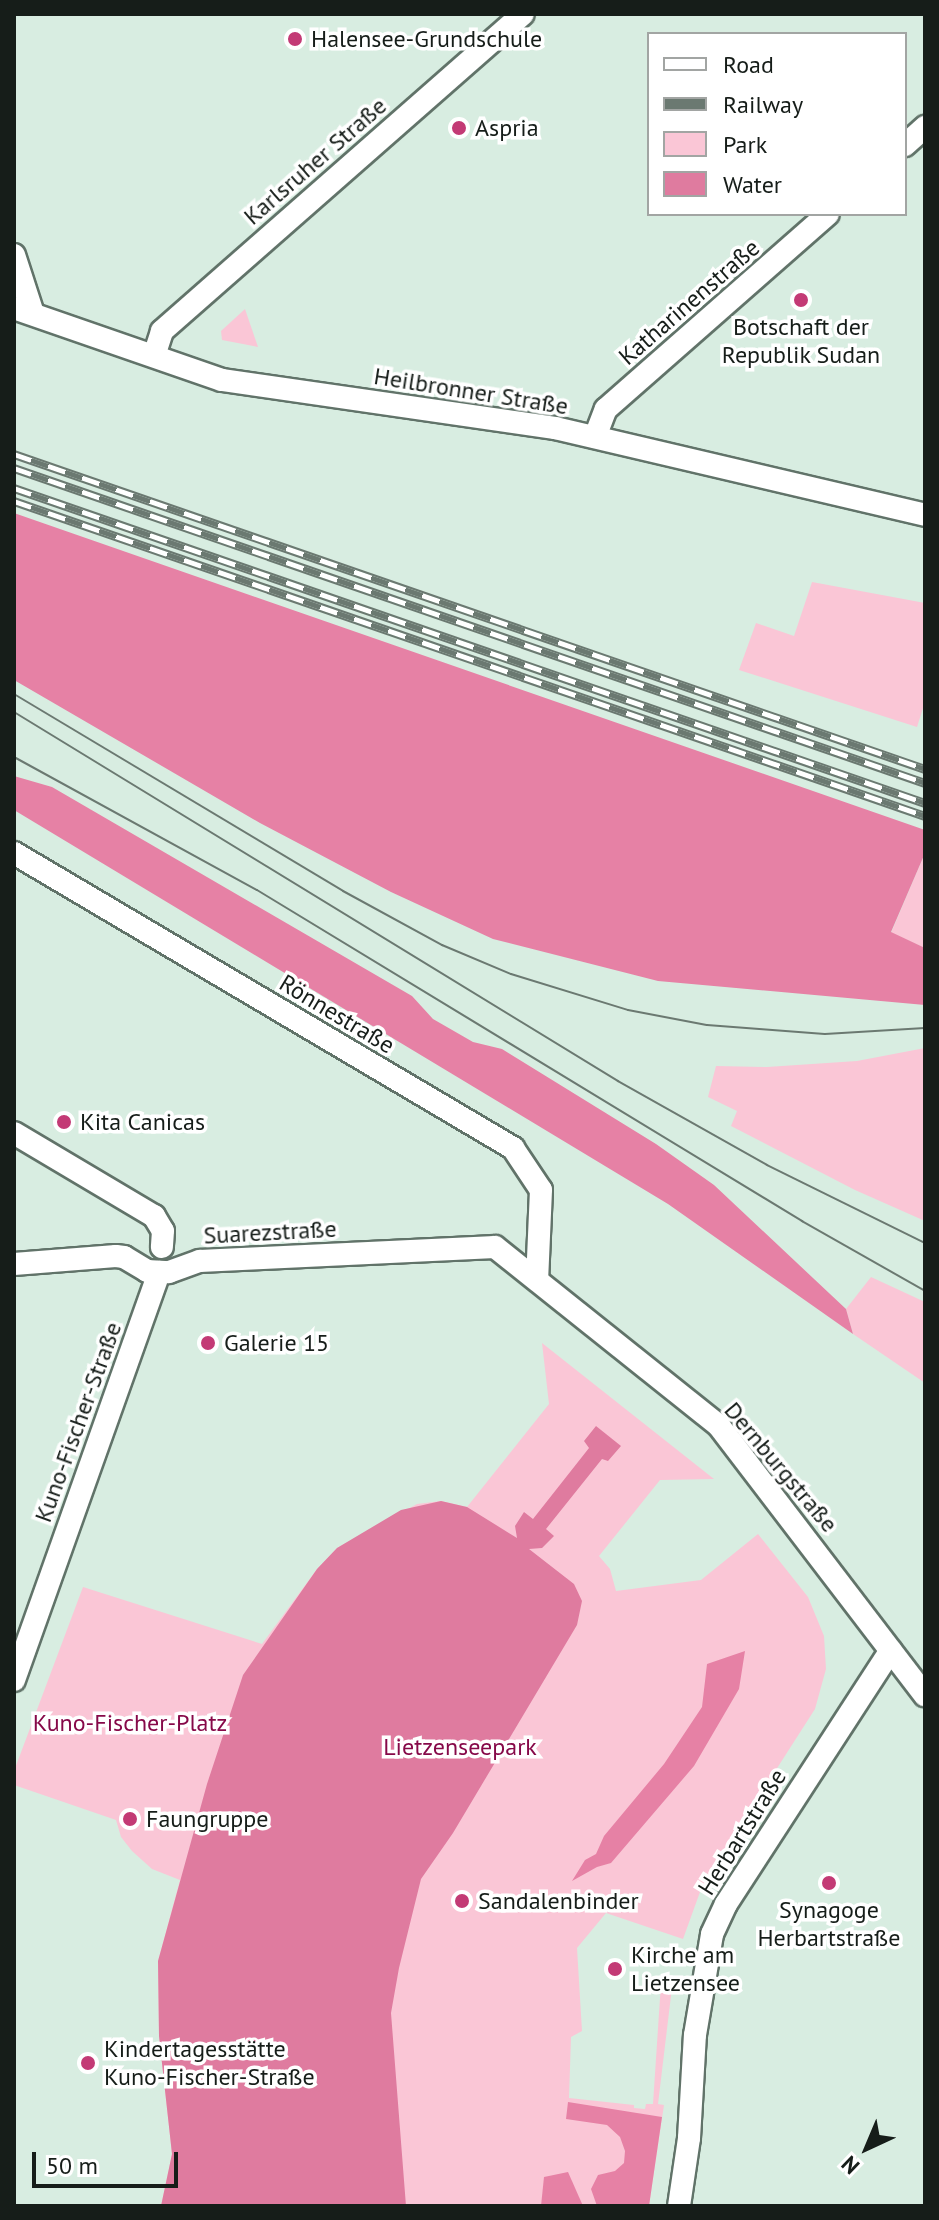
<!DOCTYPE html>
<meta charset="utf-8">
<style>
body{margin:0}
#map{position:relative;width:939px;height:2220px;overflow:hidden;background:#d8ede1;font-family:"PT Sans",sans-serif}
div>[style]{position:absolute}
.green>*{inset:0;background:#fac6d6}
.forest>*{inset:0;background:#e681a5}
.water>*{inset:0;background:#df7b9f}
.roads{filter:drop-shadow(2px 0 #617369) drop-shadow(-2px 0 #617369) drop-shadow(0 2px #617369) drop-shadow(0 -2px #617369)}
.minor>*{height:22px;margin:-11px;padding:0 11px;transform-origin:11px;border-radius:11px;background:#fff}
.tram>*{height:2px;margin:-1px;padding:0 1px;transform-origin:1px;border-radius:1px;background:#6b7971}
.rail>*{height:9px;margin-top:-4.5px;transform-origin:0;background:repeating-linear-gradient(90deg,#fff 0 18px,#6b7971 0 36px);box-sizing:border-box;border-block:2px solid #6b7971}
.dots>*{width:22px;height:22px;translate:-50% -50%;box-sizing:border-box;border:4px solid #fff;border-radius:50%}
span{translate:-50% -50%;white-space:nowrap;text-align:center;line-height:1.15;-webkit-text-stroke:7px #fff;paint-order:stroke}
.poi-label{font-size:24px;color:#161d19}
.left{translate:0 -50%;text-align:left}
.street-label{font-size:24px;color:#161d19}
.park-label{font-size:24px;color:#860949}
.frame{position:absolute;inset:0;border:16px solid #161d19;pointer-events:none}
.legend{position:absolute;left:647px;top:32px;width:260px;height:184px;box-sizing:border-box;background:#fff;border:2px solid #a2a5a3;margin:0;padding:10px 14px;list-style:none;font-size:24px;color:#161d19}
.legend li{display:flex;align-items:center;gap:16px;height:40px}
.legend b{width:40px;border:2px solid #a2a5a3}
.north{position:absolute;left:827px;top:2108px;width:80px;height:80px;-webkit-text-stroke:6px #fff;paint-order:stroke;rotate:224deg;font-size:22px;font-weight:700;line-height:32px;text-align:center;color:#161d19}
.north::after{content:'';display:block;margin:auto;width:28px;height:36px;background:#161d19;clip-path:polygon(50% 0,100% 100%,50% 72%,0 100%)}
.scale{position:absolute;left:32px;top:2152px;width:146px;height:36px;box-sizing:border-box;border:4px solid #161d19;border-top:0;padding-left:10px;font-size:24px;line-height:28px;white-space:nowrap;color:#161d19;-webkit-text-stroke:6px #fff;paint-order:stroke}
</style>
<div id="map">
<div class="green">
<div style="clip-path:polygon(245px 309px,258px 347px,222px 340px,221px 331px)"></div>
<div style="clip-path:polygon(812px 582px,925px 603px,925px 702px,917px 727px,739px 670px,756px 623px,794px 636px)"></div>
<div style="clip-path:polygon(925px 853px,925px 948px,891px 933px)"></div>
<div style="clip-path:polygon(925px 1048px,925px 1221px,855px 1190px,731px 1126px,737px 1111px,708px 1097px,716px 1066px,767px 1067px,857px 1061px)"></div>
<div style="clip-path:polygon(871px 1277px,925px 1302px,925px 1383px,853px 1334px,846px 1309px)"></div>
<div style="clip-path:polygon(542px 1343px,714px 1479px,660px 1480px,599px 1556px,610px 1569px,616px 1591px,701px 1580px,758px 1534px,808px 1597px,824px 1636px,826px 1669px,815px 1709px,715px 1865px,700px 1892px,683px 1939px,606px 1913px,577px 1948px,582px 2031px,571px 2037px,569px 2098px,634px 2105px,634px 2108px,645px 2109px,646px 2104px,653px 2104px,661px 1983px,673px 1979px,658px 2104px,664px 2105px,649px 2206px,161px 2206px,172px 2154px,159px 2036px,158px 1961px,180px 1880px,152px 1869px,132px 1851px,121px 1837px,116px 1820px,14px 1785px,14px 1771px,83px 1587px,262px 1644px,317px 1569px,337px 1548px,417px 1504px,441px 1501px,467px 1507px,549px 1404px)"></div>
</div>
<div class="forest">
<div style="clip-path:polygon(14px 513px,925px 830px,925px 853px,891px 932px,925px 948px,925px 1005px,658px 981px,493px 939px,391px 892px,260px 823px,14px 680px)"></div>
<div style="clip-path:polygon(14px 776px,52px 787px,412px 996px,433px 1019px,473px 1042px,502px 1049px,656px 1144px,714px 1185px,846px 1309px,853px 1334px,668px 1204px,14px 810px)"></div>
<div style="clip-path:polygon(745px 1651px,739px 1689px,694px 1766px,611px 1863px,597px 1867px,572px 1881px,585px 1860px,596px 1854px,604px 1836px,664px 1764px,702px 1707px,707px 1664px)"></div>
<div style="clip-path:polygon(568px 2102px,662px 2117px,649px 2206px,597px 2206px,591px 2189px,598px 2175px,615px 2171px,624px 2163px,625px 2151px,620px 2137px,607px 2125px,566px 2119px)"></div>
<div style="clip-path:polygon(568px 2172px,583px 2206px,541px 2206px,544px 2177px)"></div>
</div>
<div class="water">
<div style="clip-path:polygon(596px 1426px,621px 1446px,608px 1461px,602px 1459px,546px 1529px,554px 1536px,542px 1548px,529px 1549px,574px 1584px,582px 1601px,577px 1625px,453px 1833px,421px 1879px,399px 1968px,391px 2013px,406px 2206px,161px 2206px,172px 2154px,159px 2036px,158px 1961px,207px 1784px,243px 1675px,317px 1569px,337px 1548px,401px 1510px,441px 1501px,467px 1507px,517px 1538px,515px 1526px,524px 1512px,533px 1519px,589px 1448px,584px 1441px)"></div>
</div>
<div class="roads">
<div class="minor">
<div style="left:905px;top:145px;width:27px;rotate:-42deg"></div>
<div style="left:14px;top:255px;width:62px;rotate:72.1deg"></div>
<div style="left:14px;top:308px;width:220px;rotate:19.1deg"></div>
<div style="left:222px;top:380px;width:336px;rotate:8.2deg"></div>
<div style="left:555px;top:428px;width:380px;rotate:13.2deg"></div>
<div style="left:154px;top:356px;width:26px;rotate:-72deg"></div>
<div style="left:162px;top:331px;width:480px;rotate:-41.3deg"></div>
<div style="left:595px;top:437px;width:30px;rotate:-69deg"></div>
<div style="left:606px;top:409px;width:295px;rotate:-41.3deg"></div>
<div style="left:14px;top:853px;width:580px;rotate:30.59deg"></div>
<div style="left:513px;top:1148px;width:50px;rotate:56.3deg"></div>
<div style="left:541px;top:1190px;width:90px;rotate:92.5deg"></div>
<div style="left:14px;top:1133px;width:163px;rotate:30.7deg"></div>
<div style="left:154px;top:1216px;width:17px;rotate:59deg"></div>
<div style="left:163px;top:1231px;width:16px;rotate:94deg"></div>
<div style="left:14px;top:1264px;width:102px;rotate:-4.5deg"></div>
<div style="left:116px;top:1256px;width:8px;rotate:7deg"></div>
<div style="left:124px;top:1257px;width:27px;rotate:31deg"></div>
<div style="left:147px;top:1271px;width:22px;rotate:3deg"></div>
<div style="left:169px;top:1272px;width:33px;rotate:-20deg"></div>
<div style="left:200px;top:1261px;width:295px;rotate:-2.7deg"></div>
<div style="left:495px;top:1247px;width:287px;rotate:38.6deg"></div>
<div style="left:719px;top:1426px;width:339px;rotate:52.6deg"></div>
<div style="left:14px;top:1680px;width:433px;rotate:-70.4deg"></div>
<div style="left:679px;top:2206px;width:69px;rotate:-81.6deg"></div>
<div style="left:689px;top:2138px;width:103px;rotate:-86.7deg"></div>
<div style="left:695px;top:2035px;width:102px;rotate:-80.4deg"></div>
<div style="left:712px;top:1934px;width:33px;rotate:-65deg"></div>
<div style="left:726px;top:1904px;width:302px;rotate:-57deg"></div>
</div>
</div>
<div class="tram">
<div style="left:14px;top:694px;width:383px;rotate:30.9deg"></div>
<div style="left:343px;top:891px;width:113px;rotate:28.6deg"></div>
<div style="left:442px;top:945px;width:75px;rotate:22.8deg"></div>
<div style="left:511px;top:974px;width:122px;rotate:17.1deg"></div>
<div style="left:628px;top:1010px;width:80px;rotate:10.8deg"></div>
<div style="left:707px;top:1025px;width:118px;rotate:4.4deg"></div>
<div style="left:825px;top:1034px;width:100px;rotate:-3.4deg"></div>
<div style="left:14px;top:712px;width:708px;rotate:31.42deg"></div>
<div style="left:618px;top:1081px;width:171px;rotate:29.4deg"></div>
<div style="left:767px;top:1165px;width:176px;rotate:26.3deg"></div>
<div style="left:14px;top:757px;width:277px;rotate:28.7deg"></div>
<div style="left:257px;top:890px;width:638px;rotate:31.27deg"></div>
<div style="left:802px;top:1221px;width:142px;rotate:29.6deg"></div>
</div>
<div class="rail">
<div style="left:14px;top:454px;width:964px;rotate:19.07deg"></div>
<div style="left:14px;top:468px;width:964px;rotate:19.07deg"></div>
<div style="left:14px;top:488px;width:964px;rotate:19.07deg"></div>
<div style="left:14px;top:501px;width:964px;rotate:19.07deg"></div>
</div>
<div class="dots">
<div style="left:295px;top:39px;background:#c33a75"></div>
<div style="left:459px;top:128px;background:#c33a75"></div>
<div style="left:801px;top:300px;background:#c33a75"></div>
<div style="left:64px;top:1122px;background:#c33a75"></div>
<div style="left:208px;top:1343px;background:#c33a75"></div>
<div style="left:130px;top:1819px;background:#c33a75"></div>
<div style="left:829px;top:1883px;background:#c33a75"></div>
<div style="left:462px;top:1901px;background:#c33a75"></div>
<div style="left:615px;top:1969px;background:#c33a75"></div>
<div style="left:88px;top:2063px;background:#c33a75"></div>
</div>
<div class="poi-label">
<span class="left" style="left:311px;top:39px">Halensee-Grundschule</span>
<span class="left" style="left:475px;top:128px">Aspria</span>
<span style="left:801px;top:341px">Botschaft der<br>Republik Sudan</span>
<span class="left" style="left:80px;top:1122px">Kita Canicas</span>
<span class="left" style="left:224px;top:1343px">Galerie 15</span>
<span class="left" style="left:146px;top:1819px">Faungruppe</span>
<span class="left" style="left:478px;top:1901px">Sandalenbinder</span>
<span style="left:829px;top:1924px">Synagoge<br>Herbartstraße</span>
<span class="left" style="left:631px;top:1969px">Kirche am<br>Lietzensee</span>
<span class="left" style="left:104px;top:2063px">Kindertagesstätte<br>Kuno-Fischer-Straße</span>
</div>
<div class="street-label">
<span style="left:315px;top:161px;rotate:-41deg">Karlsruher Straße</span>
<span style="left:689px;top:302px;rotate:-41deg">Katharinenstraße</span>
<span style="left:471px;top:391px;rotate:9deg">Heilbronner Straße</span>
<span style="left:337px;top:1014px;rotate:31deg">Rönnestraße</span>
<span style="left:270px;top:1232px;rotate:-3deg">Suarezstraße</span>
<span style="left:78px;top:1422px;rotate:-70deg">Kuno-Fischer-Straße</span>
<span style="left:781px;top:1467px;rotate:50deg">Dernburgstraße</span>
<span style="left:742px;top:1832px;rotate:-58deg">Herbartstraße</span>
</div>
<div class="park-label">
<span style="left:130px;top:1723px">Kuno-Fischer-Platz</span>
<span style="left:460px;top:1747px">Lietzenseepark</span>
</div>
<div class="frame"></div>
<ul class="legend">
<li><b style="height:10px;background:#fff"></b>Road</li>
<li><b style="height:10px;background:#6b7971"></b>Railway</li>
<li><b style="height:22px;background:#fac6d6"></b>Park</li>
<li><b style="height:22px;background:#df7b9f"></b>Water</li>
</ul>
<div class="north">N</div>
<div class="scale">50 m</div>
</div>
